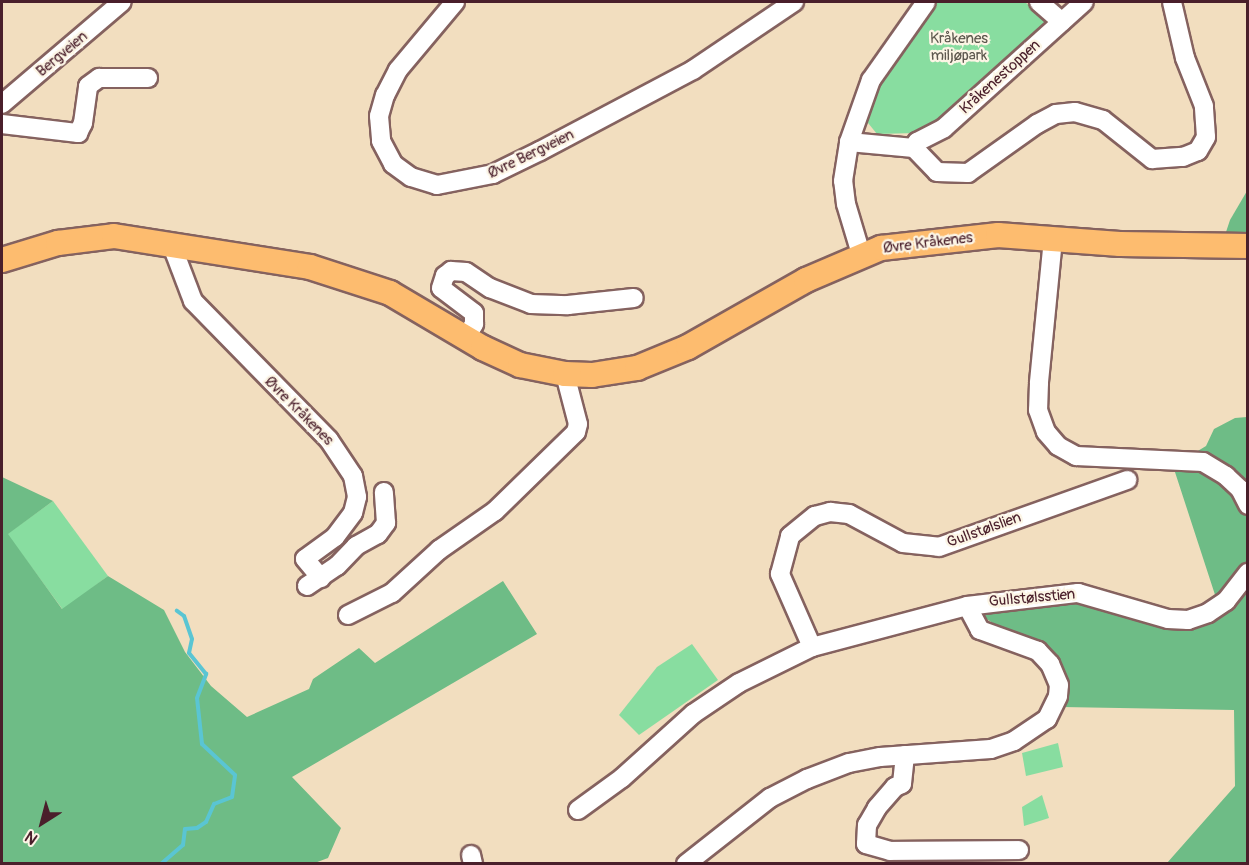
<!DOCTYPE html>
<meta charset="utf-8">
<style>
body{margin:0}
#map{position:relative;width:1249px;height:865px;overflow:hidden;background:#f2debf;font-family:Pangolin,sans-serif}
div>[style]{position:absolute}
.green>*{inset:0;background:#88dda0}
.forest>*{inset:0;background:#6ebc86}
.stream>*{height:4px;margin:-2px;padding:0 2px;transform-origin:2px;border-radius:2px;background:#5ac5d3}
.roads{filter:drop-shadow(2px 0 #85625f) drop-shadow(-2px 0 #85625f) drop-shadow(0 2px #85625f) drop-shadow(0 -2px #85625f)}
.minor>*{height:18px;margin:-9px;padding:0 9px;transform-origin:9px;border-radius:9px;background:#fff}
.major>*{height:24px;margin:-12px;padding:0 12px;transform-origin:12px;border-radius:12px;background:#fdbc6f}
span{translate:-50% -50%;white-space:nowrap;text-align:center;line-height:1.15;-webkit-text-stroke:4.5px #fcf5e5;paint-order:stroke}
.park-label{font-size:15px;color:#5d584e}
.street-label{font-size:15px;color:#4a1f2b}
.frame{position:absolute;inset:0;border:3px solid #4a1f2b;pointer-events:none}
.north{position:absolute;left:12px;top:793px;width:60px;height:60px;-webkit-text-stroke:4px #fcf5e5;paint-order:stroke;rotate:216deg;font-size:16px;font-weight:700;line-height:24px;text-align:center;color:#4a1f2b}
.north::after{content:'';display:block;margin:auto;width:21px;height:27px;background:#4a1f2b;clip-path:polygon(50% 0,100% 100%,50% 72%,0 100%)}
</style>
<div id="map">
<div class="green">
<div style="clip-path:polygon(937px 2px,1025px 2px,1050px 24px,941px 125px,917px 133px,877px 134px,864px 118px,874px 93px,909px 36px)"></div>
<div style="clip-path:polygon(53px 501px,108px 576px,63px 610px,7px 534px)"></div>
<div style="clip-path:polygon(692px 644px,718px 680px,639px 735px,619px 715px,657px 667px)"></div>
<div style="clip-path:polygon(1058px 743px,1063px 767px,1026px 776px,1022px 753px)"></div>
<div style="clip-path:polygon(1042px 795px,1049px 818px,1024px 826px,1022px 807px)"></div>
</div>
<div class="forest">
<div style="clip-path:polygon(1247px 191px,1247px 243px,1222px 244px,1230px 220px)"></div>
<div style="clip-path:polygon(1247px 417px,1247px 863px,1167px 863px,1235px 786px,1234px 710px,1062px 707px,1044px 656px,968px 607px,1084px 594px,1166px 627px,1218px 604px,1173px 466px,1206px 446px,1214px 429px,1235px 418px)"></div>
<div style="clip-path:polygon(2px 477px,53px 501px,8px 534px,62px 609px,108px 576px,164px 610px,185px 652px,211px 686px,247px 717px,309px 689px,313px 679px,359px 648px,375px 663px,503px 581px,537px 634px,292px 777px,341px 828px,328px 858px,312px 864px,2px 863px)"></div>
</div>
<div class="stream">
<div style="left:161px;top:864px;width:29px;rotate:-41deg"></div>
<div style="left:183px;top:845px;width:16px;rotate:-83deg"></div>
<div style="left:185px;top:829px;width:12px;rotate:-5deg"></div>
<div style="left:197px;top:828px;width:11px;rotate:-34deg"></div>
<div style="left:206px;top:822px;width:20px;rotate:-66deg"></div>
<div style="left:214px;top:804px;width:19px;rotate:-21deg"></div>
<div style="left:232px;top:797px;width:22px;rotate:-82deg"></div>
<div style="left:235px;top:775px;width:45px;rotate:-136.8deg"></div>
<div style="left:202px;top:744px;width:46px;rotate:-96.2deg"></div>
<div style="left:197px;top:698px;width:26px;rotate:-69deg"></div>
<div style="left:206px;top:674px;width:27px;rotate:-129deg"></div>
<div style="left:189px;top:653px;width:14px;rotate:-78deg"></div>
<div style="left:192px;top:639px;width:24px;rotate:-109deg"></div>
<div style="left:184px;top:616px;width:9px;rotate:-144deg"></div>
</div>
<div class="roads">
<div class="minor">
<div style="left:455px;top:2px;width:89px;rotate:130deg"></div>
<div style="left:398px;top:70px;width:28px;rotate:117deg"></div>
<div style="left:385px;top:95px;width:22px;rotate:106deg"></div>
<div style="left:379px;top:116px;width:25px;rotate:85deg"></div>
<div style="left:381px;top:141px;width:26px;rotate:62deg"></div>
<div style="left:393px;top:164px;width:22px;rotate:36deg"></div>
<div style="left:411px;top:177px;width:27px;rotate:17deg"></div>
<div style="left:437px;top:185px;width:57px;rotate:-11.1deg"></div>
<div style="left:493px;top:174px;width:52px;rotate:-26.1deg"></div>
<div style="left:540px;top:151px;width:173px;rotate:-27.9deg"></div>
<div style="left:693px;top:70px;width:122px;rotate:-34deg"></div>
<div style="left:1039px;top:2px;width:30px;rotate:41deg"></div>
<div style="left:2px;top:104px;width:157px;rotate:-40.4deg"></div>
<div style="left:2px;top:124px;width:77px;rotate:6.8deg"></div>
<div style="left:78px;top:133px;width:11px;rotate:-63deg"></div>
<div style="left:83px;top:123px;width:37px;rotate:-82deg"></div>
<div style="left:88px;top:86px;width:14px;rotate:-36deg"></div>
<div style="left:99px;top:78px;width:49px"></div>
<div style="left:849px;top:142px;width:65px;rotate:5.3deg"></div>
<div style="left:914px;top:148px;width:7px;rotate:-63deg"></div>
<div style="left:917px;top:142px;width:30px;rotate:-27deg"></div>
<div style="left:944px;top:128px;width:188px;rotate:-42deg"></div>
<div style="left:914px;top:148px;width:33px;rotate:46deg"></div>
<div style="left:937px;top:172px;width:31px;rotate:2deg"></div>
<div style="left:968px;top:173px;width:85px;rotate:-35.4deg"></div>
<div style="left:1037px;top:124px;width:21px;rotate:-28deg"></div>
<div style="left:1056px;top:114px;width:19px;rotate:-6deg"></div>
<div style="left:1075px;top:112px;width:29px;rotate:16deg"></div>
<div style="left:1103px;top:120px;width:63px;rotate:38.5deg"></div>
<div style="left:1152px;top:159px;width:31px;rotate:-4deg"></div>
<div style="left:1183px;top:157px;width:16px;rotate:-22deg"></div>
<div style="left:1198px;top:151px;width:16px;rotate:-60deg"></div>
<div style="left:1206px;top:137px;width:31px;rotate:-94deg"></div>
<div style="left:1204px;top:106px;width:52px;rotate:-111.6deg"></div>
<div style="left:1185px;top:58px;width:57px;rotate:-103.1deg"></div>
<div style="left:1053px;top:239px;width:145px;rotate:95.6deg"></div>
<div style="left:1039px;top:383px;width:27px;rotate:92deg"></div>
<div style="left:1038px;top:410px;width:23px;rotate:70deg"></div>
<div style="left:1046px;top:432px;width:18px;rotate:49deg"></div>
<div style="left:1058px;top:446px;width:21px;rotate:29deg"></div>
<div style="left:1076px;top:456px;width:127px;rotate:2.7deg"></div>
<div style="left:1203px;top:462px;width:27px;rotate:31deg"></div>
<div style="left:1226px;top:476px;width:19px;rotate:43deg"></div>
<div style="left:1240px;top:489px;width:18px;rotate:63deg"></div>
<div style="left:171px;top:243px;width:62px;rotate:69.2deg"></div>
<div style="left:193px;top:301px;width:194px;rotate:45.6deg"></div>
<div style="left:329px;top:440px;width:43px;rotate:56.3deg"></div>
<div style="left:353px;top:476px;width:21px;rotate:79deg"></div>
<div style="left:357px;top:497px;width:16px;rotate:104deg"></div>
<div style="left:353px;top:513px;width:30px;rotate:127deg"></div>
<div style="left:335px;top:537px;width:37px;rotate:144deg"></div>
<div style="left:305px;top:559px;width:25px;rotate:50deg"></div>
<div style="left:861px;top:254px;width:52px;rotate:-106.7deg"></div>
<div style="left:846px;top:204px;width:23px;rotate:-97deg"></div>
<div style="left:843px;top:181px;width:39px;rotate:-81deg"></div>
<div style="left:849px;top:142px;width:66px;rotate:-70.5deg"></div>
<div style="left:871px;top:80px;width:95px;rotate:-54.8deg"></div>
<div style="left:465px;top:338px;width:17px;rotate:-57deg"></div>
<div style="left:474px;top:324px;width:11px;rotate:-90deg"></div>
<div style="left:474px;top:313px;width:41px;rotate:-142.9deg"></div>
<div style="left:441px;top:288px;width:13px;rotate:-72deg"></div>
<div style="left:445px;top:276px;width:8px;rotate:-40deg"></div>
<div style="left:451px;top:271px;width:15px;rotate:4deg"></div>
<div style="left:466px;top:272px;width:29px;rotate:34deg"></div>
<div style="left:490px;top:288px;width:44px;rotate:21.3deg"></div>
<div style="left:531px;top:304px;width:37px;rotate:2deg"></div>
<div style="left:568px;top:305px;width:66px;rotate:-6.1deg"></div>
<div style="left:307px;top:586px;width:36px;rotate:-34deg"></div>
<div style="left:337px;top:566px;width:28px;rotate:-46deg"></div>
<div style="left:356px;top:546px;width:25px;rotate:-29deg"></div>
<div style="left:378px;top:534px;width:14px;rotate:-54deg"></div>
<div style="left:386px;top:523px;width:31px;rotate:-94deg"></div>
<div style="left:348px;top:615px;width:49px;rotate:-26.6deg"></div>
<div style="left:392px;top:593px;width:64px;rotate:-42.5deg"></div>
<div style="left:439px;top:550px;width:68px;rotate:-34.9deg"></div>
<div style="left:495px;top:511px;width:113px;rotate:-44.3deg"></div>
<div style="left:576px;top:432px;width:8px;rotate:-76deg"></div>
<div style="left:578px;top:424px;width:52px;rotate:-104.6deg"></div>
<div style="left:812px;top:647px;width:80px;rotate:-113.7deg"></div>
<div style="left:780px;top:574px;width:39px;rotate:-75deg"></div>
<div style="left:790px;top:536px;width:32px;rotate:-39deg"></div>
<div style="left:815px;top:516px;width:16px;rotate:-15deg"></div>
<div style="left:830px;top:512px;width:19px;rotate:6deg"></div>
<div style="left:849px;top:514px;width:61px;rotate:28.2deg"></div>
<div style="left:903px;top:543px;width:36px;rotate:6deg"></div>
<div style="left:939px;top:547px;width:200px;rotate:-19.6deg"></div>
<div style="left:905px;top:755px;width:29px;rotate:96deg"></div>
<div style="left:902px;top:784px;width:8px;rotate:157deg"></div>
<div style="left:895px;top:787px;width:28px;rotate:131deg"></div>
<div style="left:877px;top:808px;width:20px;rotate:120deg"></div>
<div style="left:867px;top:825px;width:19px;rotate:93deg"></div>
<div style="left:866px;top:844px;width:25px;rotate:16deg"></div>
<div style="left:890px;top:851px;width:129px;rotate:-0.4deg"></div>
<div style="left:578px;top:810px;width:54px;rotate:-36deg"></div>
<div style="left:622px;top:778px;width:96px;rotate:-42deg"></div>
<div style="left:693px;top:714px;width:55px;rotate:-34deg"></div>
<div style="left:739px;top:683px;width:81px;rotate:-26.3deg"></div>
<div style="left:812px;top:647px;width:160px;rotate:-14.8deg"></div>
<div style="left:471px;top:855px;width:9px;rotate:77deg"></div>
<div style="left:686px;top:864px;width:107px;rotate:-38.2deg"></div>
<div style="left:770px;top:798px;width:42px;rotate:-27.2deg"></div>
<div style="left:807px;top:779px;width:45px;rotate:-20.9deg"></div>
<div style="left:849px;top:763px;width:32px;rotate:-11deg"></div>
<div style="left:880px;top:757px;width:111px;rotate:-4.1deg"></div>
<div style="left:991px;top:749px;width:24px;rotate:-19deg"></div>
<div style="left:1014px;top:741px;width:40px;rotate:-34deg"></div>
<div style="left:1047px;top:719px;width:25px;rotate:-64deg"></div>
<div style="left:1058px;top:696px;width:11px;rotate:-85deg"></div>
<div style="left:1059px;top:685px;width:23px;rotate:-113deg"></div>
<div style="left:1050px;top:664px;width:18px;rotate:-133deg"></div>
<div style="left:1038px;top:651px;width:62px;rotate:-160.1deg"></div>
<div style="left:980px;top:630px;width:27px;rotate:-118deg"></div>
<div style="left:967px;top:606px;width:112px;rotate:-6.7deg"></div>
<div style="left:1078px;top:593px;width:94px;rotate:16.1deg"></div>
<div style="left:1168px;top:619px;width:20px;rotate:3deg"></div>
<div style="left:1188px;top:620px;width:21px;rotate:-19deg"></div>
<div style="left:1208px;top:613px;width:22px;rotate:-34deg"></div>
<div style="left:1226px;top:601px;width:36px;rotate:-52deg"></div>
</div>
<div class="major">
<div style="left:2px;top:260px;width:59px;rotate:-16.9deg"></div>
<div style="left:58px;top:243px;width:56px;rotate:-7.1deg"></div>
<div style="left:114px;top:236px;width:198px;rotate:9deg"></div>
<div style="left:310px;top:267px;width:84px;rotate:18deg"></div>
<div style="left:390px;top:293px;width:108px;rotate:30.6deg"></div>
<div style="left:483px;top:348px;width:41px;rotate:24.7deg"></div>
<div style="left:520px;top:365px;width:46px;rotate:11.3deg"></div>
<div style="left:565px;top:374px;width:27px;rotate:2deg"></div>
<div style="left:592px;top:375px;width:46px;rotate:-8.8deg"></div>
<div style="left:637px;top:368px;width:55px;rotate:-22.4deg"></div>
<div style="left:688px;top:347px;width:136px;rotate:-29.6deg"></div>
<div style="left:806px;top:280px;width:82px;rotate:-23.1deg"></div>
<div style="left:881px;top:248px;width:118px;rotate:-6.3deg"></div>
<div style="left:998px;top:235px;width:122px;rotate:4.2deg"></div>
<div style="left:1120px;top:244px;width:128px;rotate:0.9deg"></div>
</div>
</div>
<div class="park-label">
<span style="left:959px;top:47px">Kråkenes<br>miljøpark</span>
</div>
<div class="street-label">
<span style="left:62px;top:54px;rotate:-40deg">Bergveien</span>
<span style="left:1000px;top:77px;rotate:-42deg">Kråkenestoppen</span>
<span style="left:531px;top:154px;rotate:-26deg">Øvre Bergveien</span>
<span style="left:928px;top:243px;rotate:-7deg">Øvre Kråkenes</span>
<span style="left:299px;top:411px;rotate:45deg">Øvre Kråkenes</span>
<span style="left:984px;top:530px;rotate:-20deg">Gullstølslien</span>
<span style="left:1032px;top:598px;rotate:-5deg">Gullstølsstien</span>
</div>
<div class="frame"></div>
<div class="north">N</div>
</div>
